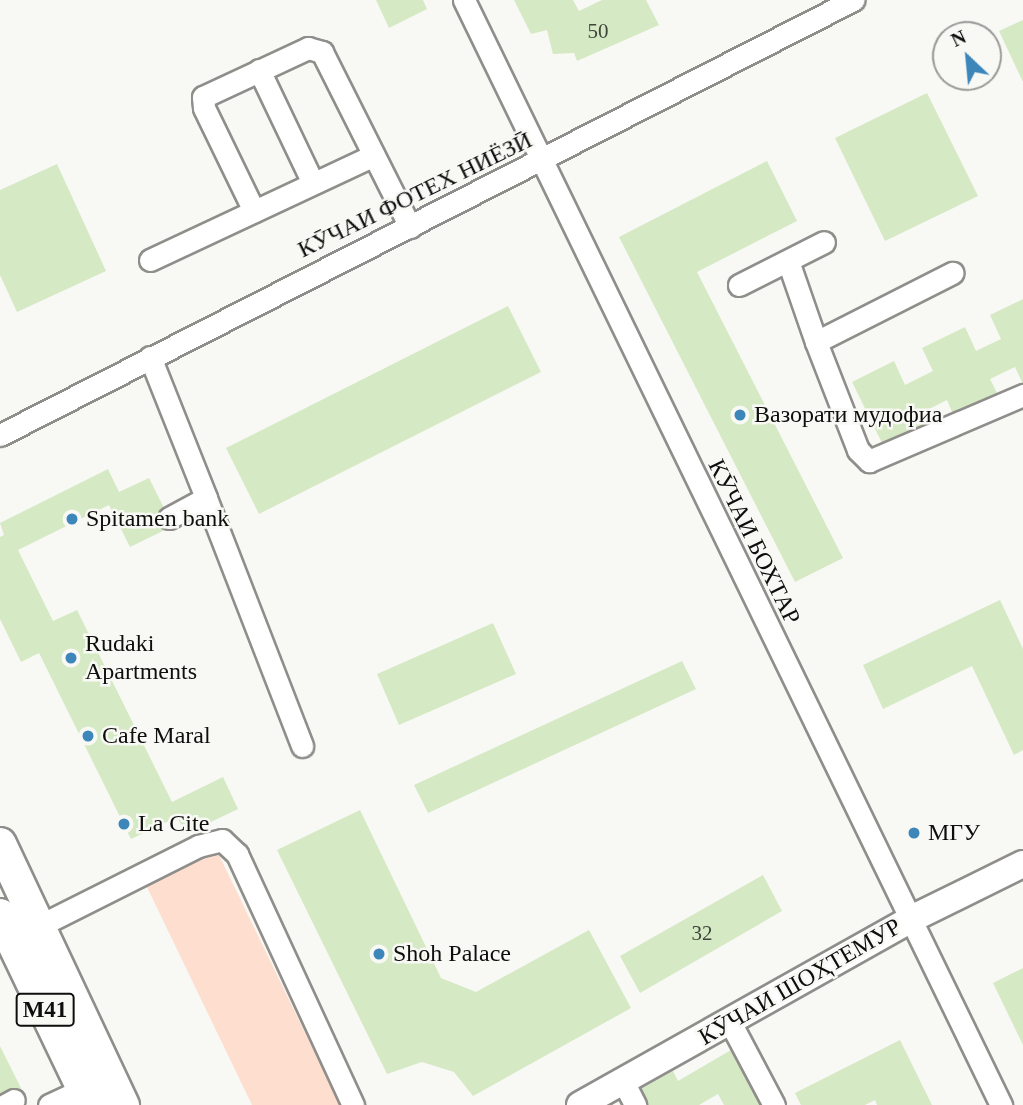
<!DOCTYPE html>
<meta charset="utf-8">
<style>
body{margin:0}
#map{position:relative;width:1023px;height:1105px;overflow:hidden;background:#f8f8f4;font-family:Georgia,serif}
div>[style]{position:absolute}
.green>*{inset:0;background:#fddecf}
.building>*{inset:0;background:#d5eac4}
.roads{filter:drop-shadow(2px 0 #8f8e8b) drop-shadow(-2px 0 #8f8e8b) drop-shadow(0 2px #8f8e8b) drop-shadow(0 -2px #8f8e8b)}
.minor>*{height:21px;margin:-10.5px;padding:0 10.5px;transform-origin:10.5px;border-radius:10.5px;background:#fff}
.major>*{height:26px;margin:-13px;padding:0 13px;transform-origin:13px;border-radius:13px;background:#fff}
.highway>*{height:32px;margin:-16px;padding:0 16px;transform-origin:16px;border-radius:16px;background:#fff}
.dots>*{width:19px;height:19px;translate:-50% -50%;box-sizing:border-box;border:4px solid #f8f8f4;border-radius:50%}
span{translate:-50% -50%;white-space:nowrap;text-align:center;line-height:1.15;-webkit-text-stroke:5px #f8f8f4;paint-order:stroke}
.number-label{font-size:21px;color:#40453b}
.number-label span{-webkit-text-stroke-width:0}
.shield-label span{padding:2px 5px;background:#f8f8f4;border:2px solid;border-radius:5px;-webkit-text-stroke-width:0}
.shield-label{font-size:23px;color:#0e0e0d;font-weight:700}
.street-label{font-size:24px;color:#0e0e0d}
.poi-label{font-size:24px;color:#0e0e0d}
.left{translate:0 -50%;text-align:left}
.north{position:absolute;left:932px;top:21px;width:70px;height:70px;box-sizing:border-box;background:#f8f8f4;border:2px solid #9a9a98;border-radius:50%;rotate:334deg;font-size:19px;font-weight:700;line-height:28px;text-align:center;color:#0e0e0d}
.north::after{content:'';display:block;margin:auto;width:24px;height:32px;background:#3c86ba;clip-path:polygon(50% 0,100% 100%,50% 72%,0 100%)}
</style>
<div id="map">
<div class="green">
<div style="clip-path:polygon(217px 851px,340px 1105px,252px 1105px,146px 885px)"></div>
</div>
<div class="building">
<div style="clip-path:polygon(376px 0,423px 0,427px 9px,389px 28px)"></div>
<div style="clip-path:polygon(514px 0,573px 0,579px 11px,602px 0,646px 0,659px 25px,577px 61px,574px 53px,553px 54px,547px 30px,531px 34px)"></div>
<div style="clip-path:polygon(1023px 20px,1023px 82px,999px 31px)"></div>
<div style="clip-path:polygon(927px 93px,978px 196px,885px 241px,835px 138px)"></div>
<div style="clip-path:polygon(767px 161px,797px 221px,697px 272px,843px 558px,795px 582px,619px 237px)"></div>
<div style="clip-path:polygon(57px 164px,106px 271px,17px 312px,0 275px,0 190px)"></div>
<div style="clip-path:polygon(1023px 299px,1023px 384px,1015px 367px,990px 379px,997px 393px,953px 414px,947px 400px,919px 414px,926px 427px,884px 447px,852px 382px,894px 361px,905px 385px,933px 371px,922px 348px,965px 327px,976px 351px,1001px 339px,990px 315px)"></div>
<div style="clip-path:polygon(508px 306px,541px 372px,259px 514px,226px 448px)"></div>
<div style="clip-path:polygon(108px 469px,119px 492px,149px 478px,173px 526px,130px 547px,109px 505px,18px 550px,53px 621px,77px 610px,172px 802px,223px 777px,238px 809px,186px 834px,177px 817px,131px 839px,39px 653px,21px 662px,0 619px,0 537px,4px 535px,0 523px)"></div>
<div style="clip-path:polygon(1000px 600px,1023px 649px,1023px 750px,1014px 755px,972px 666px,883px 709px,863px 665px)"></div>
<div style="clip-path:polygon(493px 623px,516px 674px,399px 725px,377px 674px)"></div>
<div style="clip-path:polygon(682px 661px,696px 689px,428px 813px,414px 785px)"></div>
<div style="clip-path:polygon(360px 810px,441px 978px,476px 992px,589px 930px,631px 1008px,473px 1096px,454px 1072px,422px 1062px,387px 1074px,277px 850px)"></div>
<div style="clip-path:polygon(763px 875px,782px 911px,640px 993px,620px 956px)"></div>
<div style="clip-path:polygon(1023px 968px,1023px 1045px,993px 983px)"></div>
<div style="clip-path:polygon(900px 1040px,932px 1105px,877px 1105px,875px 1100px,865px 1105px,801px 1105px,795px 1093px)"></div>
<div style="clip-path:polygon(0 1046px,22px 1090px,0 1100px)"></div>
<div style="clip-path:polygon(731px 1050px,762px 1105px,724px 1105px,718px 1094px,699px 1105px,645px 1105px,637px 1091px,673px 1071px,678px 1081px)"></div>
</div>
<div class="roads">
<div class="minor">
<div style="left:464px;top:0;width:1229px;rotate:64.08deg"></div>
<div style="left:259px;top:70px;width:125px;rotate:64.5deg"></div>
<div style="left:254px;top:211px;width:114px;rotate:-115.9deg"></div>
<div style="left:204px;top:108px;width:11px;rotate:-95deg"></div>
<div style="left:203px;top:97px;width:116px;rotate:-25deg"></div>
<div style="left:308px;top:48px;width:15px;rotate:16deg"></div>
<div style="left:322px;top:52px;width:196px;rotate:63.3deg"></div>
<div style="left:150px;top:260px;width:247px;rotate:-25.1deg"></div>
<div style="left:788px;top:261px;width:86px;rotate:70.9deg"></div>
<div style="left:816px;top:342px;width:153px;rotate:-26.9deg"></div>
<div style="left:739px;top:285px;width:95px;rotate:-26.8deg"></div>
<div style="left:816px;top:342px;width:116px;rotate:68.7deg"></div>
<div style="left:858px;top:450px;width:16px;rotate:45deg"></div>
<div style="left:869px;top:461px;width:168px;rotate:-23.2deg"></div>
<div style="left:150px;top:357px;width:152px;rotate:68.3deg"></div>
<div style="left:206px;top:498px;width:42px;rotate:151.6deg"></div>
<div style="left:0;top:435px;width:958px;rotate:-27.02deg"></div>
<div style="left:206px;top:498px;width:266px;rotate:68.8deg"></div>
<div style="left:39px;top:926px;width:178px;rotate:-26.7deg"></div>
<div style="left:198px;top:846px;width:25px;rotate:-14deg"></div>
<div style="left:222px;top:840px;width:21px;rotate:43deg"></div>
<div style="left:237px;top:854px;width:277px;rotate:65.2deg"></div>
<div style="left:730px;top:1022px;width:94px;rotate:62.1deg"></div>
<div style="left:624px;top:1083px;width:25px;rotate:63deg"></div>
<div style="left:5px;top:1105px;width:10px;rotate:-29deg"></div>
<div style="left:49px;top:1105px;width:38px;rotate:-25deg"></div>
</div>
<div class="major">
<div style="left:580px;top:1105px;width:377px;rotate:-29.3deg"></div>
<div style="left:909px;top:920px;width:127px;rotate:-26.2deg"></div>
</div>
<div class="highway">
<div style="left:0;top:844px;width:289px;rotate:64.8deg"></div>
<div style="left:0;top:915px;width:211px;rotate:64.4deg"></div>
</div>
</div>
<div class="dots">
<div style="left:740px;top:415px;background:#3c86ba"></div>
<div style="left:72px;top:519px;background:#3c86ba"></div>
<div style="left:71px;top:658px;background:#3c86ba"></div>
<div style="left:88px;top:736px;background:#3c86ba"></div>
<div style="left:124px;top:824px;background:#3c86ba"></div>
<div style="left:914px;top:833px;background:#3c86ba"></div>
<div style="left:379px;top:954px;background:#3c86ba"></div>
</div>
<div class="number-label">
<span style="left:598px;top:31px">50</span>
<span style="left:702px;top:933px">32</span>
</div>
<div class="shield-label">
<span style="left:45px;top:1010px">M41</span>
</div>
<div class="street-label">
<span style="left:415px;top:195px;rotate:-26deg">КӮЧАИ ФОТЕХ НИЁЗӢ</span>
<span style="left:754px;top:542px;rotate:64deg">КӮЧАИ БОХТАР</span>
<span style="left:800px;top:982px;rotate:-30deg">КӮЧАИ ШОҲТЕМУР</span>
</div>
<div class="poi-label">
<span class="left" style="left:754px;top:415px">Вазорати мудофиа</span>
<span class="left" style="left:86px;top:519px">Spitamen bank</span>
<span class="left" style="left:85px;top:658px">Rudaki<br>Apartments</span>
<span class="left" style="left:102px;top:736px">Cafe Maral</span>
<span class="left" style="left:138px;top:824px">La Cite</span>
<span class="left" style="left:928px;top:833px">МГУ</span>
<span class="left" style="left:393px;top:954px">Shoh Palace</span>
</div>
<div class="north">N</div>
</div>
